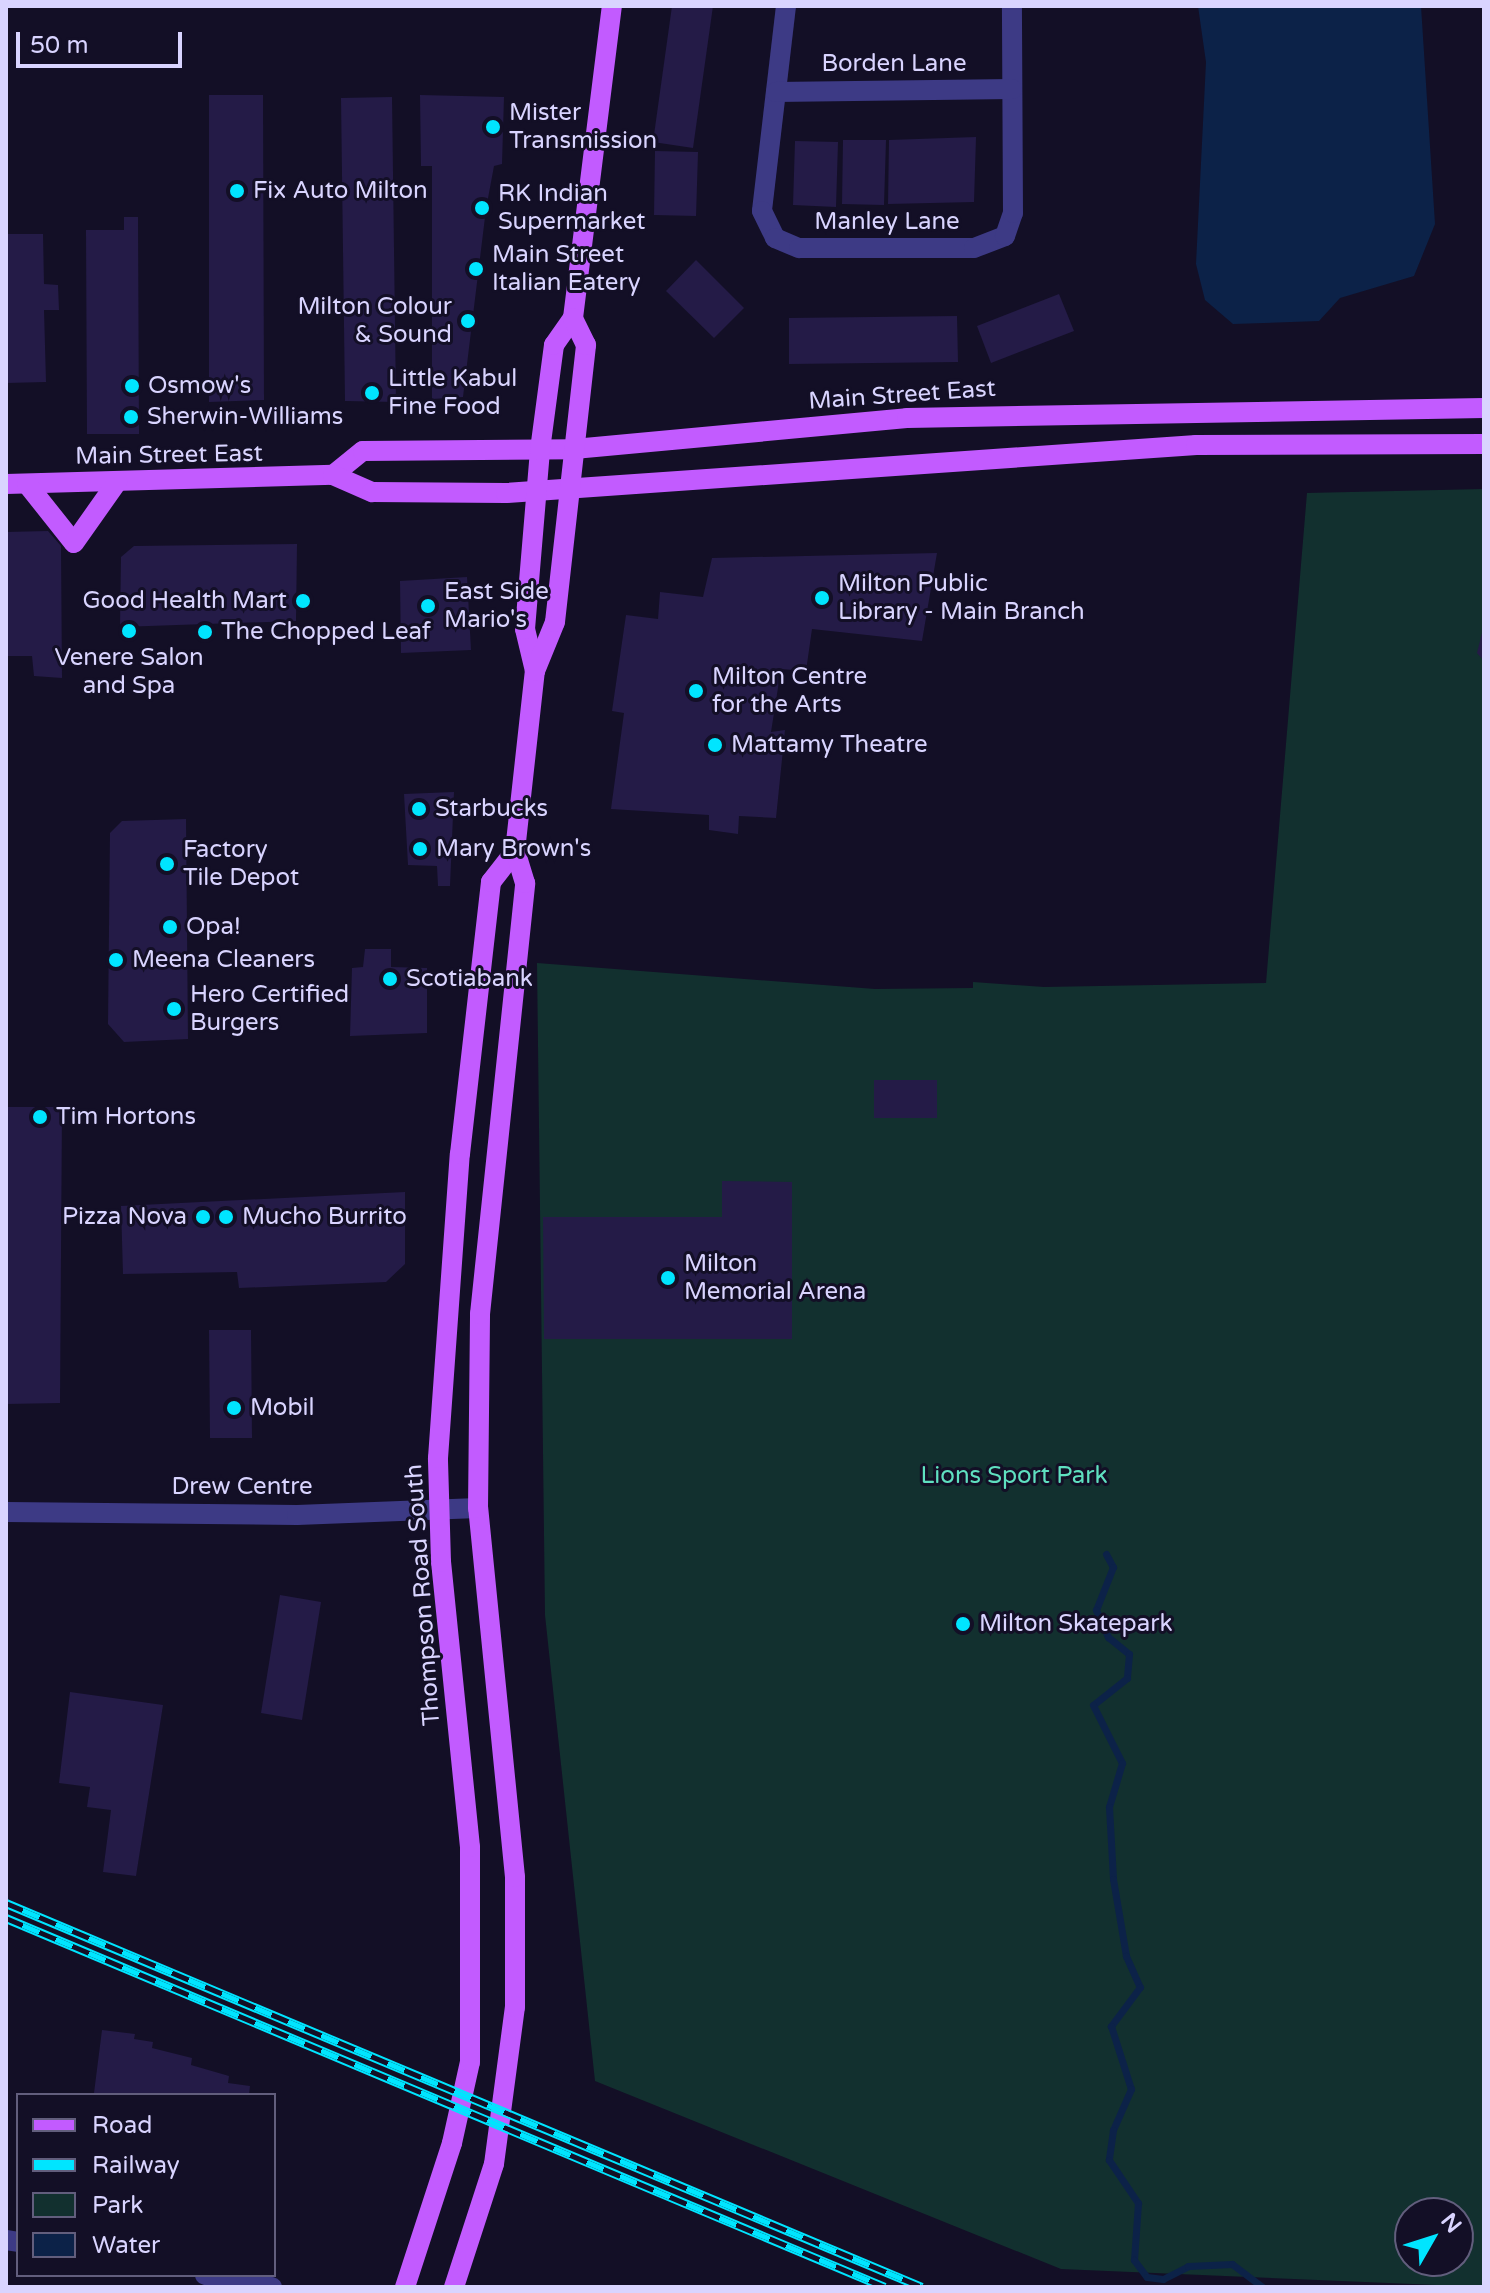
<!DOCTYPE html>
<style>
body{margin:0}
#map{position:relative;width:1490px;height:2293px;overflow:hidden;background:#130f26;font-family:"Varela Round",sans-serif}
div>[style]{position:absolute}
.green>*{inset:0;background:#12302f}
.water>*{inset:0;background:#0c2248}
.stream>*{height:7px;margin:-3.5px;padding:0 3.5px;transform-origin:3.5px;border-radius:3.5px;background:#0c2248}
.building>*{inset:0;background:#241b47}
.minor>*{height:20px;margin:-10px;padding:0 10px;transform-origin:10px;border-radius:10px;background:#3d3a85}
.major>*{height:20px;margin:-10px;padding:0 10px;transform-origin:10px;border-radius:10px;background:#c25bff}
.rail>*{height:9px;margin-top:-4.5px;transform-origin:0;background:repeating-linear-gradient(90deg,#130f26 0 18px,#00e5ff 0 36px);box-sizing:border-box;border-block:2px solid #00e5ff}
.dots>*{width:22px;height:22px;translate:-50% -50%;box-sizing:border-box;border:4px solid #130f26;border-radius:50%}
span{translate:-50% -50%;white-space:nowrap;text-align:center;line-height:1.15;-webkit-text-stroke:6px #130f26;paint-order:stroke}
.street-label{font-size:24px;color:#d9d4ff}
.poi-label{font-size:24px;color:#d9d4ff}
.left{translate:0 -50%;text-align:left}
.right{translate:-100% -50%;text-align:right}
.park-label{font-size:24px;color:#5fe0c0}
.frame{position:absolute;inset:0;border:8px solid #d9d4ff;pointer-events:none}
.legend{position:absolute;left:16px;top:2093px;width:260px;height:184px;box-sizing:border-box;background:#130f26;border:2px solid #625e7d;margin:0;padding:10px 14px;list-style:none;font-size:24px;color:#d9d4ff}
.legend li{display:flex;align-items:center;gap:16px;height:40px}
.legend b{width:40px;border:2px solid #625e7d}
.north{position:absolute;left:1394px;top:2197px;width:80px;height:80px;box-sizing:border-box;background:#130f26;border:2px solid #625e7d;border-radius:50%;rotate:51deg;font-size:22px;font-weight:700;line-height:32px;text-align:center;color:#d9d4ff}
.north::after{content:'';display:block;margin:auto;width:28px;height:36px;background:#00e5ff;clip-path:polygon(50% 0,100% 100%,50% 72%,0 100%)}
.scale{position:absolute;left:16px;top:32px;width:166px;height:36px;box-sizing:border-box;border:4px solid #d9d4ff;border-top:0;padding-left:10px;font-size:24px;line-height:28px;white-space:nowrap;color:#d9d4ff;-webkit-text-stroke:6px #130f26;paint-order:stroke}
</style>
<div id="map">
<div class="green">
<div style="clip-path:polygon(evenodd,1484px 489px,1484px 2287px,1061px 2269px,595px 2081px,545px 1615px,537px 963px,875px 989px,973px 988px,973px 982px,1044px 987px,1266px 983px,1307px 493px,1484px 489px,1410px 2213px,1458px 2213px,1458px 2261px,1410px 2261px,1410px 2213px)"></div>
</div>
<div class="water">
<div style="clip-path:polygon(1198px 6px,1421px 6px,1435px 224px,1414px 276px,1340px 298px,1319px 321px,1233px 324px,1205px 300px,1196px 264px,1206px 62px)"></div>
</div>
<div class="stream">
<div style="left:1106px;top:1554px;width:15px;rotate:62deg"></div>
<div style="left:1113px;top:1567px;width:46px;rotate:111.6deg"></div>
<div style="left:1096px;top:1610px;width:30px;rotate:66deg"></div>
<div style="left:1108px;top:1637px;width:27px;rotate:39deg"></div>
<div style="left:1129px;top:1654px;width:24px;rotate:95deg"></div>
<div style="left:1127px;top:1678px;width:43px;rotate:141.5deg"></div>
<div style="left:1093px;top:1705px;width:65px;rotate:63.4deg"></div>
<div style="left:1122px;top:1763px;width:46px;rotate:106.5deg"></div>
<div style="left:1109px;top:1807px;width:72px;rotate:86.8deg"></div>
<div style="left:1113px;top:1879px;width:78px;rotate:80.4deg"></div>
<div style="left:1126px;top:1956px;width:34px;rotate:66deg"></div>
<div style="left:1140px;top:1987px;width:49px;rotate:126.6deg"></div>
<div style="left:1111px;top:2026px;width:66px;rotate:72.4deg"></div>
<div style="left:1131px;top:2089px;width:45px;rotate:113.7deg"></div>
<div style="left:1113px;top:2130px;width:30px;rotate:98deg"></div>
<div style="left:1109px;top:2160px;width:52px;rotate:56deg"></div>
<div style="left:1138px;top:2203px;width:57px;rotate:94deg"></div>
<div style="left:1134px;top:2260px;width:21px;rotate:53deg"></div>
<div style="left:1147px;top:2277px;width:16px;rotate:7deg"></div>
<div style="left:1163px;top:2279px;width:28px;rotate:-27deg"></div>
<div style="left:1188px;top:2266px;width:44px;rotate:-2.6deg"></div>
<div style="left:1232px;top:2264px;width:39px;rotate:37deg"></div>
</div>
<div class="building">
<div style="clip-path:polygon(672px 6px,713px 6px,693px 148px,653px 142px)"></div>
<div style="clip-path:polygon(209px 95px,263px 95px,264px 400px,209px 402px)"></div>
<div style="clip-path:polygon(420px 95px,504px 97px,502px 164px,494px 166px,486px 209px,463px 397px,432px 399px,432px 166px,421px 166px)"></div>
<div style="clip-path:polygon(392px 97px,396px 402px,345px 401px,341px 98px)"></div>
<div style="clip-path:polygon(976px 137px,974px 202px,888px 204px,889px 140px)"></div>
<div style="clip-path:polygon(843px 140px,886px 140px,884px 205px,842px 204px)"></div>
<div style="clip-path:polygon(795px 141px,838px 142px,836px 207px,793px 205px)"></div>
<div style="clip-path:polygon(655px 151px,698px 152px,696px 216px,654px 215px)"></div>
<div style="clip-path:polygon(124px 217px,138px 217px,139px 434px,87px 434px,86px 230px,124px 230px)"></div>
<div style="clip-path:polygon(6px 234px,43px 234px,44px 284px,58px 285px,59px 310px,44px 310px,46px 382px,6px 383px)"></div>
<div style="clip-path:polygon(696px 260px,744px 308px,714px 338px,666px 291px)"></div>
<div style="clip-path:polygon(1059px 294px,1074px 331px,991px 363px,977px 326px)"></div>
<div style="clip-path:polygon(957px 316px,958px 362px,789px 364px,789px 318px)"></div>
<div style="clip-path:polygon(48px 531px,61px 546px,62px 678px,34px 676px,32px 656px,6px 656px,6px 532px)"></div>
<div style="clip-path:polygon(297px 544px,296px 621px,120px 627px,121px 557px,134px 546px)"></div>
<div style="clip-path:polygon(937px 553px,922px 641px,812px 629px,806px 671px,781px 669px,771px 732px,785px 730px,776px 818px,739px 816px,738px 834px,709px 830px,709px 815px,611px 809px,624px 713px,612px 711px,626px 615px,658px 619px,660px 592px,703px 597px,712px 558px)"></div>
<div style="clip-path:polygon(467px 577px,471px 650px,401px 653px,400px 581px)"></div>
<div style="clip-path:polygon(1484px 625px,1484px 661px,1477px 653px)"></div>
<div style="clip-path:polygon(454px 792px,450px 886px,438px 886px,437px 866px,408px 865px,404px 794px)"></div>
<div style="clip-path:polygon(186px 819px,188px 1039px,124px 1042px,108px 1024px,110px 833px,122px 821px)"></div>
<div style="clip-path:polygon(365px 949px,391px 949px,391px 967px,427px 968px,427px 1033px,350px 1036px,352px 968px,363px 967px)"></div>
<div style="clip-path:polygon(874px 1080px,937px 1080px,937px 1118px,874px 1118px)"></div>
<div style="clip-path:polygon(6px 1107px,62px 1107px,60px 1403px,6px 1404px)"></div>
<div style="clip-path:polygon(722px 1181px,792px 1182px,792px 1339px,544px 1339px,543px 1217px,722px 1217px)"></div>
<div style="clip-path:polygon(405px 1192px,405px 1264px,386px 1282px,239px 1288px,237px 1272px,123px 1274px,121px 1206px)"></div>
<div style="clip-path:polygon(209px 1330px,251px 1330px,252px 1438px,210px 1438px)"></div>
<div style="clip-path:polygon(280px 1595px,321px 1602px,302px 1720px,261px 1713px)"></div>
<div style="clip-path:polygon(70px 1692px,163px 1705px,136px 1876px,103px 1872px,111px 1810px,87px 1807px,90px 1787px,59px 1783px)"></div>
<div style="clip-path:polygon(102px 2030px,135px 2034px,134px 2039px,153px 2042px,152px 2048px,192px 2058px,191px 2065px,229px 2076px,228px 2083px,250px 2086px,249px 2095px,94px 2093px)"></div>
</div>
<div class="minor">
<div style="left:786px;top:6px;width:206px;rotate:96.7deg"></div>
<div style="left:762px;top:211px;width:30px;rotate:64deg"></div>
<div style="left:775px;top:238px;width:26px;rotate:23deg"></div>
<div style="left:799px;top:248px;width:175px"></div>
<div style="left:974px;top:248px;width:33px;rotate:-21deg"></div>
<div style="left:1005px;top:236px;width:24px;rotate:-71deg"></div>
<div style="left:1013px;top:213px;width:207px;rotate:-90.3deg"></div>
<div style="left:776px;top:92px;width:236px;rotate:-0.7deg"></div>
<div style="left:6px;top:1512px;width:291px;rotate:0.6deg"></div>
<div style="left:297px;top:1515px;width:181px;rotate:-2.2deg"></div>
<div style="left:6px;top:2240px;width:12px;rotate:9deg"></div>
<div style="left:205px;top:2275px;width:68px;rotate:10.2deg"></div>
</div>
<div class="major">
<div style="left:333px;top:475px;width:38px;rotate:-39deg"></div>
<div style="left:363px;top:451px;width:211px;rotate:-0.5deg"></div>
<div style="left:574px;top:449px;width:334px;rotate:-5.3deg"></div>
<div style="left:907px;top:418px;width:577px;rotate:-0.99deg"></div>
<div style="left:6px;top:484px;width:327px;rotate:-1.6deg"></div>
<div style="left:333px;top:475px;width:43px;rotate:23.6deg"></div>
<div style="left:372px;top:492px;width:134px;rotate:0.4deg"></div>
<div style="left:506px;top:493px;width:692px;rotate:-3.98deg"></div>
<div style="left:1196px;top:445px;width:288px;rotate:-0.2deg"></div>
<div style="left:27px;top:484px;width:75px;rotate:51.5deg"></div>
<div style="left:74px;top:543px;width:75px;rotate:-54.8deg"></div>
<div style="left:535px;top:671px;width:43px;rotate:-103.4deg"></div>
<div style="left:525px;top:629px;width:180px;rotate:-85.2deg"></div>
<div style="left:540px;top:450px;width:106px;rotate:-82.4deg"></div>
<div style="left:554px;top:345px;width:33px;rotate:-55deg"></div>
<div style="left:573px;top:318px;width:314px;rotate:-82.9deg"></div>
<div style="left:405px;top:2287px;width:151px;rotate:-71.9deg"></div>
<div style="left:452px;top:2143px;width:83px;rotate:-77.5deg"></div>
<div style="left:470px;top:2062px;width:215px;rotate:-90deg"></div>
<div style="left:470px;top:1847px;width:286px;rotate:-95.8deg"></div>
<div style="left:441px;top:1562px;width:104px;rotate:-91.7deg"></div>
<div style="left:438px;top:1458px;width:305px;rotate:-85.9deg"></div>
<div style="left:460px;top:1154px;width:274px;rotate:-83.5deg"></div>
<div style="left:491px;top:882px;width:39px;rotate:-52deg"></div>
<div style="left:454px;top:2287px;width:129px;rotate:-72deg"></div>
<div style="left:494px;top:2164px;width:158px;rotate:-82.4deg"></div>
<div style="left:515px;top:2007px;width:130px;rotate:-90deg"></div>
<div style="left:515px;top:1877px;width:371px;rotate:-95.7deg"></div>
<div style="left:478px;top:1508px;width:194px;rotate:-89.4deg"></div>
<div style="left:480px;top:1314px;width:433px;rotate:-84deg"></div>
<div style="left:525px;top:883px;width:34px;rotate:-107deg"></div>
<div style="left:515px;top:851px;width:181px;rotate:-83.7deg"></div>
<div style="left:535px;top:671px;width:53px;rotate:-67.8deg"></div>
<div style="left:555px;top:622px;width:279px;rotate:-83.6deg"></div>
<div style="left:586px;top:345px;width:30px;rotate:-116deg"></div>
</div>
<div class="rail">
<div style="left:6px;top:1903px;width:993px;rotate:22.74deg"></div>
<div style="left:6px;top:1918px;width:953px;rotate:22.77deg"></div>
</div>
<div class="dots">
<div style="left:493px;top:127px;background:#00e5ff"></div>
<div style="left:237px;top:191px;background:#00e5ff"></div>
<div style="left:482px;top:208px;background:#00e5ff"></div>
<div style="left:476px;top:269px;background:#00e5ff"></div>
<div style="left:468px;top:321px;background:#00e5ff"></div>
<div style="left:132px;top:386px;background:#00e5ff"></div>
<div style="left:372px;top:393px;background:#00e5ff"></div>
<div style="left:131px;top:417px;background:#00e5ff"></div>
<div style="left:822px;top:598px;background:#00e5ff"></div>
<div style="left:303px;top:601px;background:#00e5ff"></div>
<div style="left:428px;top:606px;background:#00e5ff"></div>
<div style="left:129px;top:631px;background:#00e5ff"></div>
<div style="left:205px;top:632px;background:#00e5ff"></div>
<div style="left:696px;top:691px;background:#00e5ff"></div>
<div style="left:715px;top:745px;background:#00e5ff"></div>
<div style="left:419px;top:809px;background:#00e5ff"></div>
<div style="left:420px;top:849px;background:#00e5ff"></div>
<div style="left:167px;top:864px;background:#00e5ff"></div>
<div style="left:170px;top:927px;background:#00e5ff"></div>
<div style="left:116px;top:960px;background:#00e5ff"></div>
<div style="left:390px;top:979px;background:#00e5ff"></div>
<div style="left:174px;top:1009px;background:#00e5ff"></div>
<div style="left:40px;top:1117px;background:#00e5ff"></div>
<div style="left:203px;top:1217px;background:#00e5ff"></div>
<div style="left:226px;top:1217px;background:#00e5ff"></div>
<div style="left:668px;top:1278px;background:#00e5ff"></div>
<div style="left:234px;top:1408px;background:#00e5ff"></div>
<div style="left:963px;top:1624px;background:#00e5ff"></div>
</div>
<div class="street-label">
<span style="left:894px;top:64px">Borden Lane</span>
<span style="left:887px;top:222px">Manley Lane</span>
<span style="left:902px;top:395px;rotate:-4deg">Main Street East</span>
<span style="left:169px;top:455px;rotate:-1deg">Main Street East</span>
<span style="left:242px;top:1487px">Drew Centre</span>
<span style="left:423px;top:1595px;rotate:-94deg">Thompson Road South</span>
</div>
<div class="poi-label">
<span class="left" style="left:509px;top:127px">Mister<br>Transmission</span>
<span class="left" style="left:253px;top:191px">Fix Auto Milton</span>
<span class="left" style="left:498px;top:208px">RK Indian<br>Supermarket</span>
<span class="left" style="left:492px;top:269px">Main Street<br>Italian Eatery</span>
<span class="right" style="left:452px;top:321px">Milton Colour<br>&amp; Sound</span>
<span class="left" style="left:388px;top:393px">Little Kabul<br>Fine Food</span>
<span class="left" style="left:148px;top:386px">Osmow's</span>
<span class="left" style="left:147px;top:417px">Sherwin-Williams</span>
<span class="left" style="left:838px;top:598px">Milton Public<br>Library - Main Branch</span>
<span class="left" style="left:444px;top:606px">East Side<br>Mario's</span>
<span class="right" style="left:287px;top:601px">Good Health Mart</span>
<span class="left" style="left:221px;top:632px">The Chopped Leaf</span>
<span style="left:129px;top:672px">Venere Salon<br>and Spa</span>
<span class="left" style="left:712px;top:691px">Milton Centre<br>for the Arts</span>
<span class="left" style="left:731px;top:745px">Mattamy Theatre</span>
<span class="left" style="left:435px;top:809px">Starbucks</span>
<span class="left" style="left:436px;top:849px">Mary Brown's</span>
<span class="left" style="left:183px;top:864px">Factory<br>Tile Depot</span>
<span class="left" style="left:186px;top:927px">Opa!</span>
<span class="left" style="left:132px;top:960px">Meena Cleaners</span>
<span class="left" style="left:406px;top:979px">Scotiabank</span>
<span class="left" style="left:190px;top:1009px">Hero Certified<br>Burgers</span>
<span class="left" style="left:56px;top:1117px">Tim Hortons</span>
<span class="right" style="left:187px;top:1217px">Pizza Nova</span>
<span class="left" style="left:242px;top:1217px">Mucho Burrito</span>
<span class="left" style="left:684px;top:1278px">Milton<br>Memorial Arena</span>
<span class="left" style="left:250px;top:1408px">Mobil</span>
<span class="left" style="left:979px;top:1624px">Milton Skatepark</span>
</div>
<div class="park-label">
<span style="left:1014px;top:1476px">Lions Sport Park</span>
</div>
<div class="frame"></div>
<ul class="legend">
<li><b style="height:10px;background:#c25bff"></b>Road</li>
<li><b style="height:10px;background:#00e5ff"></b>Railway</li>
<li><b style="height:22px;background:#12302f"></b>Park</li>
<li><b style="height:22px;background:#0c2248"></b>Water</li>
</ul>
<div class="north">N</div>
<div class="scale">50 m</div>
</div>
